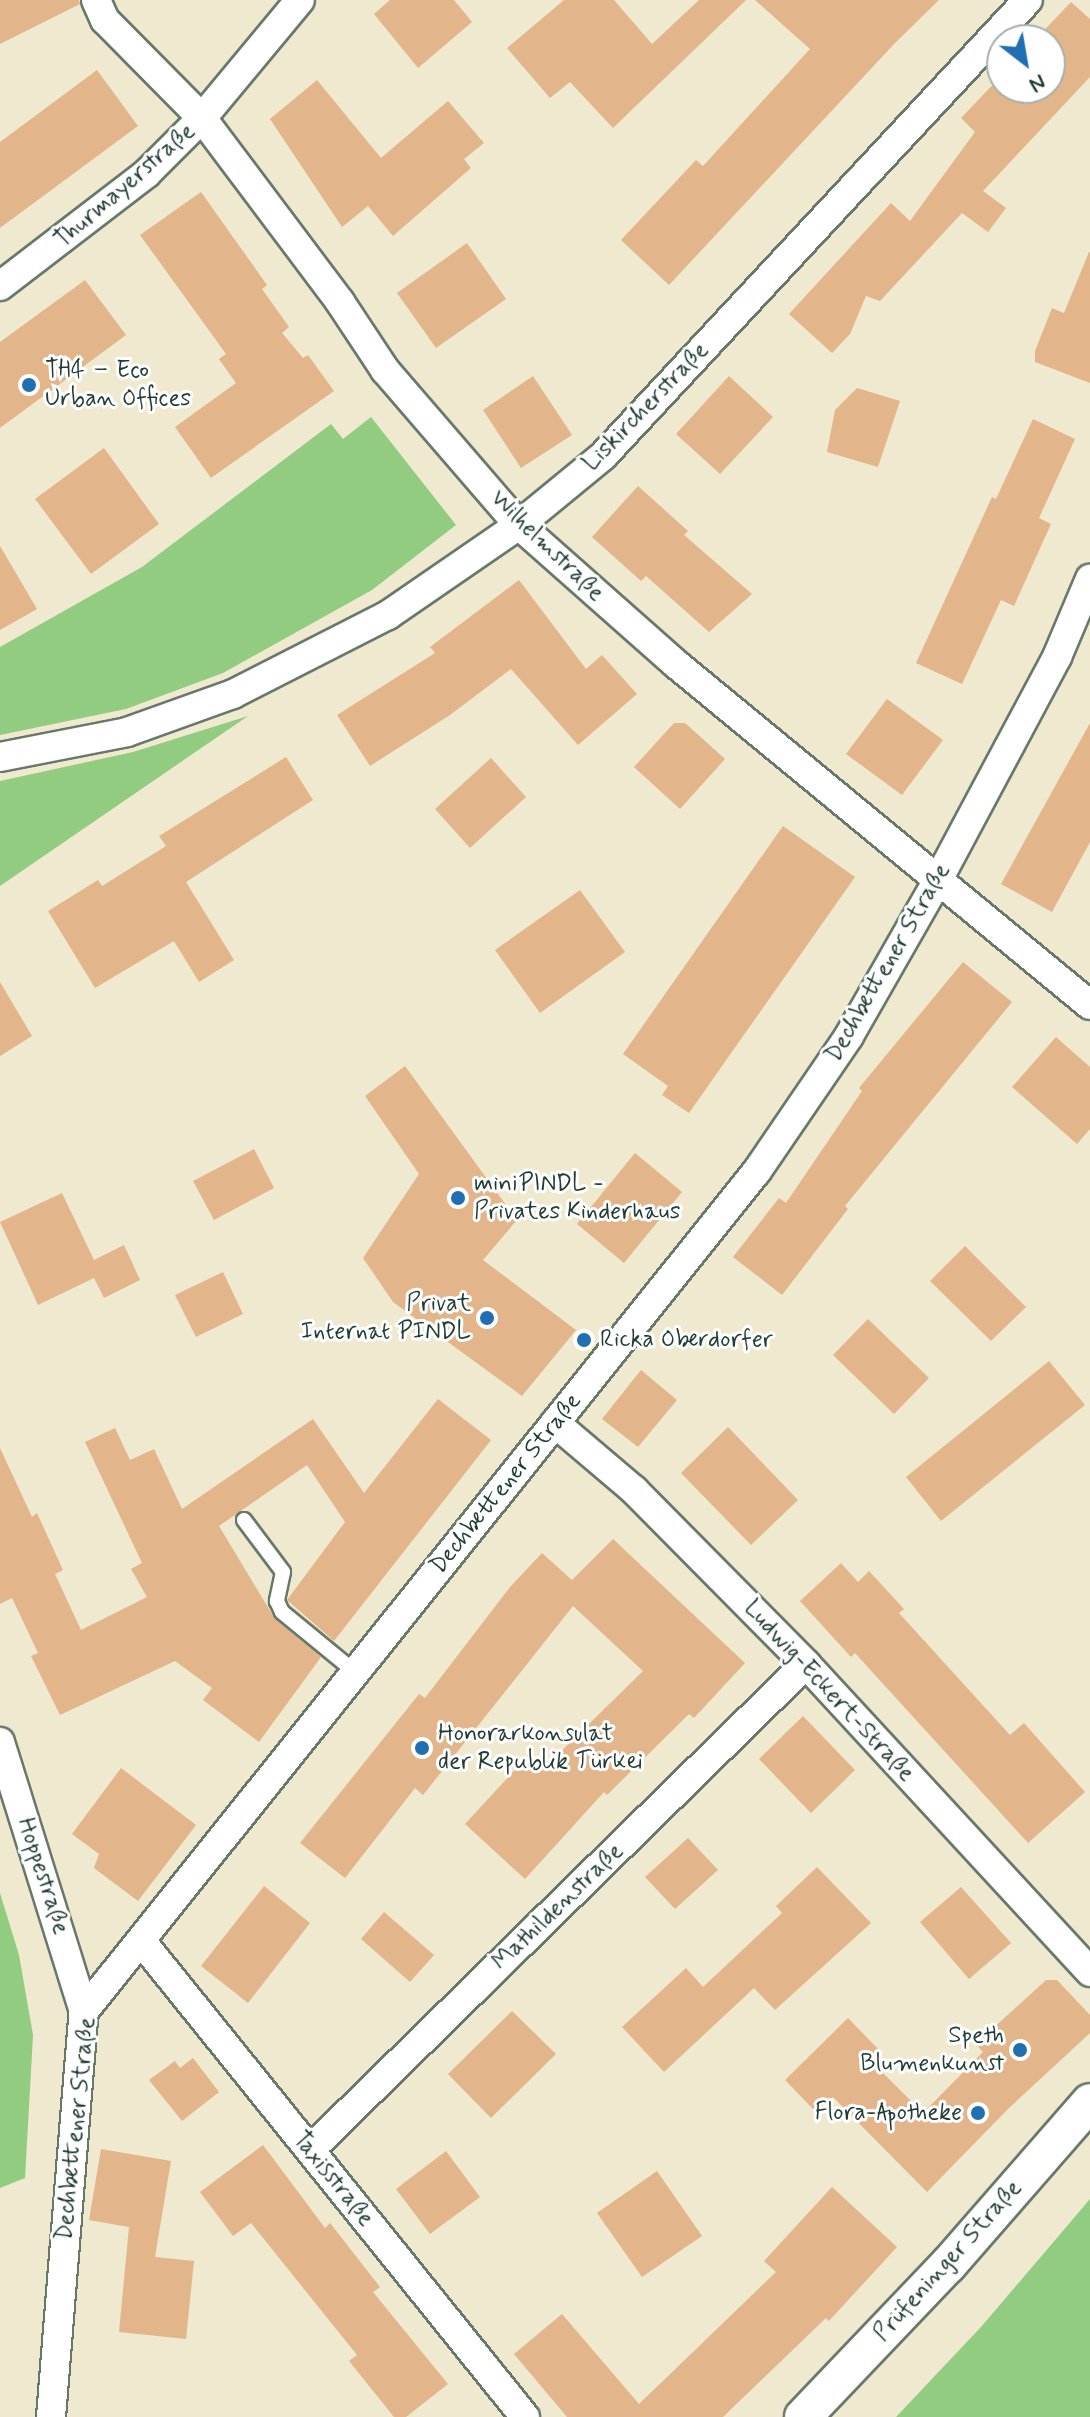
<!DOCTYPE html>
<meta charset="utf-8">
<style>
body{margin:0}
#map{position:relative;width:1090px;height:2417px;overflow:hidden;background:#efe9cf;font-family:Mynerve,sans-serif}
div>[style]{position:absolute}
.green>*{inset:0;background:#92cc80}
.building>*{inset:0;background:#e3b58a}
.roads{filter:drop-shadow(2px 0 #68796a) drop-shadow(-2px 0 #68796a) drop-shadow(0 2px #68796a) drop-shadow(0 -2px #68796a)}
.service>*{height:14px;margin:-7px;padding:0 7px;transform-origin:7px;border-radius:7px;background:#fff}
.minor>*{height:28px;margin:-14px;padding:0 14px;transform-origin:14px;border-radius:14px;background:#fff}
.tertiary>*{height:36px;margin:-18px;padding:0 18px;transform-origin:18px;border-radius:18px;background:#fff}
.dots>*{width:22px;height:22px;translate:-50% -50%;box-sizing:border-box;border:4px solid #fff;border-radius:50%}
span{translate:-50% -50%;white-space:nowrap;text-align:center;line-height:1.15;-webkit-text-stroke:6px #fff;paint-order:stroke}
.street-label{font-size:24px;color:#1f3d34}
.poi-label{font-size:24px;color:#1f3d34}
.left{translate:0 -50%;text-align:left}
.right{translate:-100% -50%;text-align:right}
.north{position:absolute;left:986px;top:24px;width:80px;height:80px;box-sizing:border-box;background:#fff;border:2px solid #a5b1ae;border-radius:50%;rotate:149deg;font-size:22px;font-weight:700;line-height:32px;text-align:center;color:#1f3d34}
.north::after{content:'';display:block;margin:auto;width:28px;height:36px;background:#1f6fb2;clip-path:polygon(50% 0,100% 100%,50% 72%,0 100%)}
</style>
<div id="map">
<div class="green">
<div style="clip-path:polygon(371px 417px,456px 525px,372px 590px,223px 673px,126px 709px,0 735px,0 647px,142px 567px,331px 424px,343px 439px)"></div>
<div style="clip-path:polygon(248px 716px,0 886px,0 781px,133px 752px)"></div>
<div style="clip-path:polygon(0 1893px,19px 1955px,33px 2035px,25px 2178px,0 2188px)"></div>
<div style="clip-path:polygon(1090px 2199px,1090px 2417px,896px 2417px,981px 2327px)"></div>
</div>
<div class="building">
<div style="clip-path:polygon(0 0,79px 0,80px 4px,0 44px)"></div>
<div style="clip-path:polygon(390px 0,454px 0,472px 22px,418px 68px,374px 14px)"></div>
<div style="clip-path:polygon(564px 0,614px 0,652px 44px,699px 0,746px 0,613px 128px,570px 82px,550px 98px,507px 48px)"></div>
<div style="clip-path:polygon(755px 0,939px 0,895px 43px,669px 285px,621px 240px,696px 160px,703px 166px,810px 49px)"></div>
<div style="clip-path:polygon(1071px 2px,1090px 19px,1090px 77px,983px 191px,1006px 208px,988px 232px,962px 213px,880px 301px,866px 296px,850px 334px,832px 353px,789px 314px,891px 203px,910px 221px,975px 132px,961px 118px,1002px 75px,1002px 88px,1050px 88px,1050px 40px,1035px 40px)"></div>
<div style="clip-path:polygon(97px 70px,138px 126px,0 228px,0 142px)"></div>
<div style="clip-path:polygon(317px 80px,381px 158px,448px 101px,484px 143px,464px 159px,471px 168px,393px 236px,368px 206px,342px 227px,270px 119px)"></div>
<div style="clip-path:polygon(201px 192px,267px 285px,262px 289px,289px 327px,282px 333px,303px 358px,308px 355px,334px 391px,211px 478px,175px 427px,236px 383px,219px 359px,226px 354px,140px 235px)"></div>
<div style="clip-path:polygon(467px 243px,506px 299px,436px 348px,397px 293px)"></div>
<div style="clip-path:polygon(1089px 252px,1090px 252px,1090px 383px,1035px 362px,1035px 351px,1052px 308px,1064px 313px)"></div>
<div style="clip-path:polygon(85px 280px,126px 335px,0 428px,0 342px)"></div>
<div style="clip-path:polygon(533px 376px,572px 435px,521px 468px,483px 410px)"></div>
<div style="clip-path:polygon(729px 376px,773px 417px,720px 474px,676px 434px)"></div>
<div style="clip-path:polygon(857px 388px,900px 401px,878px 467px,827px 452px,835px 410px)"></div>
<div style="clip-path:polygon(1033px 419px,1075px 439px,1039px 518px,1051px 524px,1014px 606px,1001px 600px,962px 684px,916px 663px,992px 497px,996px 499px)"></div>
<div style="clip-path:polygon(104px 448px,159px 524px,91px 574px,35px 499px)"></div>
<div style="clip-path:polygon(638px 486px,688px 531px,684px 535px,752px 594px,709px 632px,646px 576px,641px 581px,592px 537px)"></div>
<div style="clip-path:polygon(0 546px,37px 609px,0 630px)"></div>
<div style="clip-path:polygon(519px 580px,586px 669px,602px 655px,637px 694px,578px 745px,511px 669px,450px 715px,370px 766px,337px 715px,435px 653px,430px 647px)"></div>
<div style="clip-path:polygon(887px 699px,943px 740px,902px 795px,846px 754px)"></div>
<div style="clip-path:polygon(674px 723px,685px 723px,725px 759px,680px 809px,634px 767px)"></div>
<div style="clip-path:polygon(1090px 723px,1090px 842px,1052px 912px,1001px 884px)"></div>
<div style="clip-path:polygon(286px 757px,313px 800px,186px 882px,234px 960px,199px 982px,174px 941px,95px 988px,48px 911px,98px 880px,102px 886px,166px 846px,159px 836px)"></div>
<div style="clip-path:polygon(491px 758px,526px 797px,470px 848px,435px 809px)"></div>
<div style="clip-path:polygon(783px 826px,855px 877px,689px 1113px,662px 1095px,668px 1086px,623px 1054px)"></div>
<div style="clip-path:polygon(580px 890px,625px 952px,540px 1013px,495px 950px)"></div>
<div style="clip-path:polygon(963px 962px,1012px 1002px,845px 1206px,848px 1209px,782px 1295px,733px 1257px,779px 1198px,786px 1203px,862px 1091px,859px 1088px)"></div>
<div style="clip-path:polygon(0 982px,32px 1036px,0 1056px)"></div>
<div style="clip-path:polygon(1056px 1037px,1090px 1067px,1090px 1129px,1077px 1144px,1012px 1087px)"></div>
<div style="clip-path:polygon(405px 1066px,517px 1220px,483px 1260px,576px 1330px,522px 1396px,393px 1302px,363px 1258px,419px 1174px,365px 1096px)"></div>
<div style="clip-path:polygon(254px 1149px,274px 1188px,214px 1220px,193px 1181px)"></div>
<div style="clip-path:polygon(635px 1153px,682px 1192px,624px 1263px,577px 1224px)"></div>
<div style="clip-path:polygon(62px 1193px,94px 1260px,124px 1245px,140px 1280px,104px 1298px,94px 1278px,38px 1305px,0 1222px)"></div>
<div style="clip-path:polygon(965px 1246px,1026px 1307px,991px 1341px,930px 1281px)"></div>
<div style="clip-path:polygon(223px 1272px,243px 1314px,196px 1337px,175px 1295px)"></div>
<div style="clip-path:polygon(868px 1319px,929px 1378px,894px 1414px,833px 1355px)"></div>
<div style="clip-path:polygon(1049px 1361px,1085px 1405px,941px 1521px,906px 1477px)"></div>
<div style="clip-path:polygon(641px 1370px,677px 1400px,638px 1447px,602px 1419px)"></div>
<div style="clip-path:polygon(438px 1399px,491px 1440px,334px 1641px,287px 1600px,345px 1522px,307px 1465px,219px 1526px,275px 1619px,321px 1657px,259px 1742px,203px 1700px,212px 1688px,175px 1661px,60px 1715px,31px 1656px,38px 1653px,12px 1598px,0 1604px,0 1448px,32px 1517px,37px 1513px,63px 1570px,55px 1574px,81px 1630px,147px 1597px,131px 1569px,142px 1563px,85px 1442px,115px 1428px,130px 1460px,154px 1449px,182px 1509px,313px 1419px,364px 1493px)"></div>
<div style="clip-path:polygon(728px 1427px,798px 1500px,751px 1545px,681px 1473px)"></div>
<div style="clip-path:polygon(613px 1539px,745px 1663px,694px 1718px,689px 1714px,607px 1795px,604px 1792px,525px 1879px,465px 1824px,524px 1760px,539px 1773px,643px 1671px,573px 1606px,423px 1795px,415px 1788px,345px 1878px,300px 1843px,419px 1694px,425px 1698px,510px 1587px,542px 1553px,572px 1580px)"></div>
<div style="clip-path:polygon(841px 1563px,858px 1582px,869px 1571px,904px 1609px,899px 1613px,1010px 1735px,1024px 1723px,1085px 1792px,1028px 1843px,855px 1653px,851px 1657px,800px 1601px)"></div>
<div style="clip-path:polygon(803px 1716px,855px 1770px,811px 1813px,759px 1759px)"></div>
<div style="clip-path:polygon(121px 1768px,196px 1825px,138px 1901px,94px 1868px,99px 1854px,72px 1834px)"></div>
<div style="clip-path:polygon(688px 1838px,718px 1870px,675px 1909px,645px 1877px)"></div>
<div style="clip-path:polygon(817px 1867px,871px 1923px,775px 2010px,754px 1988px,664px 2072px,622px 2027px,686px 1968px,703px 1987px,782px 1913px,776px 1906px)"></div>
<div style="clip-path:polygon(264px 1886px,310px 1923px,248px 2003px,201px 1966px)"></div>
<div style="clip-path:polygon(961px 1887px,1011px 1943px,969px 1979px,920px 1922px)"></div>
<div style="clip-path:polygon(384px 1912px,434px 1955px,410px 1982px,361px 1939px)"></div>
<div style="clip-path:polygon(1046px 1980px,1057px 1980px,1090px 2015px,1090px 2033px,1009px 2108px,927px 2192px,833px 2097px,817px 2113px,785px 2080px,848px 2018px,880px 2051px,870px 2060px,923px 2113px,983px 2052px,976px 2044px)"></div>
<div style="clip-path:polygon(512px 2011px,556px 2054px,491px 2118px,448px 2074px)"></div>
<div style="clip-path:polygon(193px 2058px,219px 2092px,182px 2121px,149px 2080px,175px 2061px,180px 2068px)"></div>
<div style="clip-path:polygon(263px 2145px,325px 2228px,330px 2223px,380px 2287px,373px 2292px,448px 2384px,406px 2417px,394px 2417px,349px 2361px,357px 2355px,251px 2223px,233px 2236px,200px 2192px)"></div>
<div style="clip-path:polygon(101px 2149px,171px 2161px,155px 2257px,194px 2261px,186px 2339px,119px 2332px,129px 2227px,89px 2220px)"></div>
<div style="clip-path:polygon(446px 2151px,480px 2197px,430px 2234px,396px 2189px)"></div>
<div style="clip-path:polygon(657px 2171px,702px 2236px,642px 2277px,597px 2213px)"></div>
<div style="clip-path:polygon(832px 2187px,897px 2247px,829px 2321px,826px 2318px,723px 2417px,567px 2417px,514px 2354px,562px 2314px,639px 2404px,776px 2272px,764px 2261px)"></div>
</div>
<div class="roads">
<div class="service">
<div style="left:244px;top:1520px;width:65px;rotate:53.1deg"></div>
<div style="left:283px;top:1572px;width:30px;rotate:102deg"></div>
<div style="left:277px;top:1601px;width:12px;rotate:66deg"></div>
<div style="left:282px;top:1612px;width:94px;rotate:39.4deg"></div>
</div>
<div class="minor">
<div style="left:96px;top:0;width:22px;rotate:66deg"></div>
<div style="left:105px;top:20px;width:138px;rotate:45.3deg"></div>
<div style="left:202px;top:118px;width:230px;rotate:53.1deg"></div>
<div style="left:340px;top:302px;width:82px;rotate:56.5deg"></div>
<div style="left:385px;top:370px;width:205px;rotate:49.2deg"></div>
<div style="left:519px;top:525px;width:210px;rotate:41.5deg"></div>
<div style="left:676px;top:664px;width:536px;rotate:39.48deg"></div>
<div style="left:0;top:286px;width:185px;rotate:-37.5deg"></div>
<div style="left:147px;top:173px;width:78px;rotate:-45deg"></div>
<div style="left:202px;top:118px;width:153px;rotate:-50.3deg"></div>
<div style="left:0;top:757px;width:129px;rotate:-11.1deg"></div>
<div style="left:127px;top:732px;width:113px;rotate:-19.7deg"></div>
<div style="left:233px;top:694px;width:174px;rotate:-27deg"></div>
<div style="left:388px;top:615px;width:159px;rotate:-34.5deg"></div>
<div style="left:519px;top:525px;width:109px;rotate:-39.4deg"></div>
<div style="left:603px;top:456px;width:623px;rotate:-47.02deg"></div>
<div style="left:555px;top:1423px;width:104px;rotate:40.3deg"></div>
<div style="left:634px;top:1490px;width:245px;rotate:45.3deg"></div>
<div style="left:806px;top:1664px;width:419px;rotate:47.3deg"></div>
<div style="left:0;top:1742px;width:282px;rotate:72.7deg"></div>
<div style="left:142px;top:1942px;width:610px;rotate:51.12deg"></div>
<div style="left:310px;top:2150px;width:694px;rotate:-44.42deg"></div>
<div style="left:51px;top:2417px;width:407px;rotate:-85.4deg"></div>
<div style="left:84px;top:2011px;width:1076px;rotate:-51.3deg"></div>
<div style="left:757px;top:1171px;width:163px;rotate:-55.7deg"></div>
<div style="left:849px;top:1036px;width:182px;rotate:-60.3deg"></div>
<div style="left:939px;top:878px;width:251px;rotate:-61.9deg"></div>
<div style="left:1057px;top:657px;width:85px;rotate:-67.1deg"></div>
</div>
<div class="tertiary">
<div style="left:803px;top:2417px;width:210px;rotate:-46.4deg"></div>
<div style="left:948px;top:2265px;width:216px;rotate:-48.9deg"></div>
</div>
</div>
<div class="dots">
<div style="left:29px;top:385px;background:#1f6fb2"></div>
<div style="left:458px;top:1198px;background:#1f6fb2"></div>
<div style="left:487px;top:1318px;background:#1f6fb2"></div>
<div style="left:584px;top:1340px;background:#1f6fb2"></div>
<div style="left:422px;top:1748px;background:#1f6fb2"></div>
<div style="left:1020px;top:2050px;background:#1f6fb2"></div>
<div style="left:978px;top:2113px;background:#1f6fb2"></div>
</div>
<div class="street-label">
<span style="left:125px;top:186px;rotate:-41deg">Thurmayerstraße</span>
<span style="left:646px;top:407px;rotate:-46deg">Liskircherstraße</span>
<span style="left:547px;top:546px;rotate:44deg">Wilhelmstraße</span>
<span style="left:888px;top:963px;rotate:-60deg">Dechbettener Straße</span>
<span style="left:506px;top:1484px;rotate:-51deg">Dechbettener Straße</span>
<span style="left:829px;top:1691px;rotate:47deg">Ludwig-Eckert-Straße</span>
<span style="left:43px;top:1876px;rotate:72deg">Hoppestraße</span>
<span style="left:558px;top:1907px;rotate:-44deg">Mathildenstraße</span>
<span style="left:76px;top:2129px;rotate:-84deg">Dechbettener Straße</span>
<span style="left:333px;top:2179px;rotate:51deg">Taxisstraße</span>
<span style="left:948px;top:2261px;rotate:-48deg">Prüfeninger Straße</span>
</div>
<div class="poi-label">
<span class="left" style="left:45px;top:385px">TH4 – Eco<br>Urban Offices</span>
<span class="left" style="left:474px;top:1198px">miniPINDL -<br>Privates Kinderhaus</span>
<span class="right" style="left:471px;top:1318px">Privat<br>Internat PINDL</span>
<span class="left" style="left:600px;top:1340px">Ricka Oberdorfer</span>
<span class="left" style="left:438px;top:1748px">Honorarkonsulat<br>der Republik Türkei</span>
<span class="right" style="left:1004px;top:2050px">Speth<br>Blumenkunst</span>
<span class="right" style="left:962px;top:2113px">Flora-Apotheke</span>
</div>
<div class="north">N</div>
</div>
